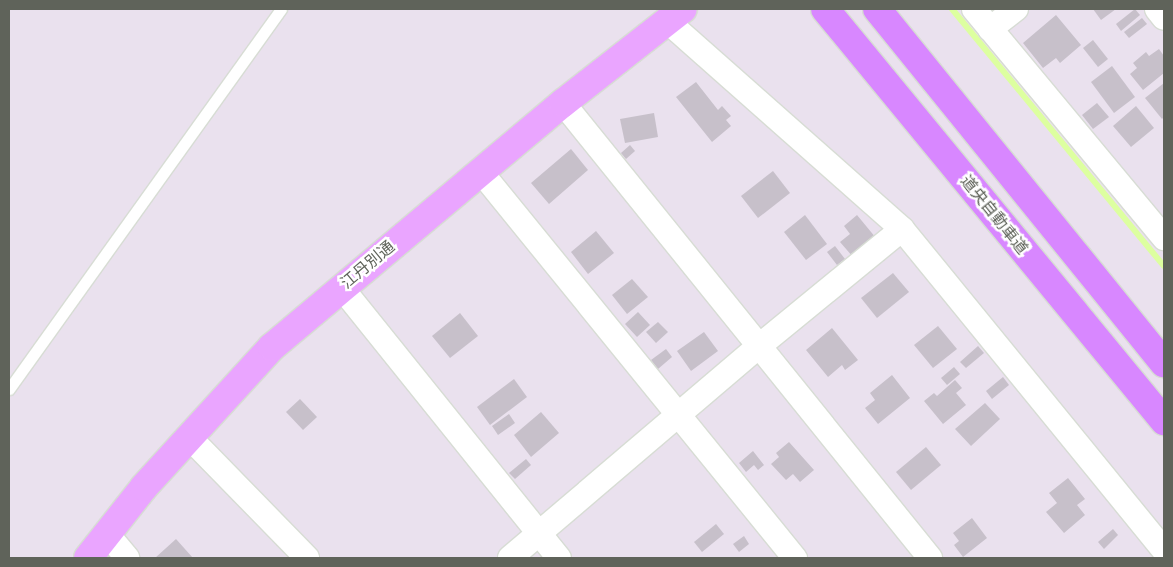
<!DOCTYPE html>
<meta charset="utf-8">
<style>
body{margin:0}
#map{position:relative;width:1173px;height:567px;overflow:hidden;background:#eae1ee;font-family:"Roboto Condensed","Noto Sans JP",sans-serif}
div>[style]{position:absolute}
.stream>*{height:6px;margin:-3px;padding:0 3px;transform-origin:3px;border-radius:3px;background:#ddffa0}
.building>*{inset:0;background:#c7c0ca}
.roads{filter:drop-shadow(1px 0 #d7dcd4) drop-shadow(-1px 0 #d7dcd4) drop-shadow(0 1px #d7dcd4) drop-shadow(0 -1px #d7dcd4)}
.lane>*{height:11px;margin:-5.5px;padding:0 5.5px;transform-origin:5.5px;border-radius:5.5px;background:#fff}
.street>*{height:24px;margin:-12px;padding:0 12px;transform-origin:12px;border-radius:12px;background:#fff}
.primary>*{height:28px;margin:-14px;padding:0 14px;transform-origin:14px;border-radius:14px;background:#eaa5ff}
.highway>*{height:28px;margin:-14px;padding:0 14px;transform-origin:14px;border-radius:14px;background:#d887ff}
span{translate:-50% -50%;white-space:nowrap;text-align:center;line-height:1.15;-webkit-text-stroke:5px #fff;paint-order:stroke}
.street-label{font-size:16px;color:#5f635a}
.frame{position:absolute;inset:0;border:10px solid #5f635a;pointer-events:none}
</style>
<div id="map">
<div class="stream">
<div style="left:952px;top:9px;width:333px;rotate:50.5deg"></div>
</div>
<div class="building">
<div style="clip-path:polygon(1093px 9px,1116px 9px,1101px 20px)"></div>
<div style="clip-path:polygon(1135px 9px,1140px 15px,1121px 31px,1116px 24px)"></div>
<div style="clip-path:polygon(1056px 15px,1081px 45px,1060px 63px,1056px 58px,1043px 68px,1023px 43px)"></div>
<div style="clip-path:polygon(1142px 18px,1147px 24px,1129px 38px,1124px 32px)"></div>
<div style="clip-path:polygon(1093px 40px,1108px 59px,1098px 67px,1083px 48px)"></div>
<div style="clip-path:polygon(1159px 49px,1164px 56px,1164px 73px,1143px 90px,1130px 74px,1137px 68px,1133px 63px,1146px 52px,1149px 56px)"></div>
<div style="clip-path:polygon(1112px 66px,1135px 97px,1114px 113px,1091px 82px)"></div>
<div style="clip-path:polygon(696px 82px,718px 110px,722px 106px,731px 116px,726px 120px,731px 126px,712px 142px,676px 97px)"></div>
<div style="clip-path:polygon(1164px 83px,1164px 117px,1162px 119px,1145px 98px)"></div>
<div style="clip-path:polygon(1097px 103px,1109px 117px,1093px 129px,1082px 115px)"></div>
<div style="clip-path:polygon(1136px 106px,1154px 128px,1131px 147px,1113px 126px)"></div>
<div style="clip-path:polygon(654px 113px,658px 137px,625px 143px,620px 119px)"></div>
<div style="clip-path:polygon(630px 145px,635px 151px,626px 159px,621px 153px)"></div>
<div style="clip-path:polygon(571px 149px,588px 170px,549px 204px,531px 183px)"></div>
<div style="clip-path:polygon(773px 171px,790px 193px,758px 218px,741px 196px)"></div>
<div style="clip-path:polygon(805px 215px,827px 244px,806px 260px,784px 232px)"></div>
<div style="clip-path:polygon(857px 215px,876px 238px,853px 257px,840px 242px,850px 234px,844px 226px)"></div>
<div style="clip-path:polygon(596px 231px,614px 253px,588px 274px,571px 252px)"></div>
<div style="clip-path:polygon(835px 246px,845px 259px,837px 265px,827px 252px)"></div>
<div style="clip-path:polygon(893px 273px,909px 292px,877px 318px,861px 298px)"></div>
<div style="clip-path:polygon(632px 279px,648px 297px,627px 314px,612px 295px)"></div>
<div style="clip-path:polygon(638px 312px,650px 325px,637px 337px,625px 324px)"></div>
<div style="clip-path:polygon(460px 313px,478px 336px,450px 358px,432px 336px)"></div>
<div style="clip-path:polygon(658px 322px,668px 332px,656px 343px,646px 332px)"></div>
<div style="clip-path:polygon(938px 326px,957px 349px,933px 368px,914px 345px)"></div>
<div style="clip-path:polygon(832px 328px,858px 360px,845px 370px,842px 365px,828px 377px,806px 350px)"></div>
<div style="clip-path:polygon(704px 332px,718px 351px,691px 371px,677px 351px)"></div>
<div style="clip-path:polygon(978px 346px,984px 353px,966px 368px,960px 362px)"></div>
<div style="clip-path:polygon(666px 349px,672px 357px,658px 369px,651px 360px)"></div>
<div style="clip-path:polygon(954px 367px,960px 374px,947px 385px,941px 378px)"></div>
<div style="clip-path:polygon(892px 375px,910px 398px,878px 424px,865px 408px,875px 400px,870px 393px)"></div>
<div style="clip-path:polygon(1003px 377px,1009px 385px,992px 399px,986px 391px)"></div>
<div style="clip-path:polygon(514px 379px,527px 397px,490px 425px,477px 407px)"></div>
<div style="clip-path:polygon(955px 380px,962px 388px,956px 393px,966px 405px,943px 424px,924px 401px,934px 393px,937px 396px)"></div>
<div style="clip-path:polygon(300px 399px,317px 417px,303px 430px,286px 412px)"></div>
<div style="clip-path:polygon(985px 403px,1000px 419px,971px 446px,955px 429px)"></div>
<div style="clip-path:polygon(541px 412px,559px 433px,531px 457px,514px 435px)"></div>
<div style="clip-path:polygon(509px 414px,515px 423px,498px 435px,492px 426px)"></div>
<div style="clip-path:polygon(789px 442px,814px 470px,800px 482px,793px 474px,786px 480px,771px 464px,779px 457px,776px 453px)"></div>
<div style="clip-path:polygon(926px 447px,941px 465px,911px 490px,896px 472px)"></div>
<div style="clip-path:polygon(753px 451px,764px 465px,758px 470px,754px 465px,746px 472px,739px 463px)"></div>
<div style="clip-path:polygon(526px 459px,531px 465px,515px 479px,509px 473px)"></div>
<div style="clip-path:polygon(1068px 478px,1085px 499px,1077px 505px,1085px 515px,1064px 533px,1046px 512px,1057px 503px,1049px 493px)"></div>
<div style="clip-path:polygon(972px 518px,987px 538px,963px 557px,954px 545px,959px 541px,953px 533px)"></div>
<div style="clip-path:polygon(716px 524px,724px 534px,702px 552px,694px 542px)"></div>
<div style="clip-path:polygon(1113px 529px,1118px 535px,1104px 549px,1098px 542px)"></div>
<div style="clip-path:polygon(744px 536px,749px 544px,739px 552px,733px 544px)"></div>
<div style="clip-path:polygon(176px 539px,193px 558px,155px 558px)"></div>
</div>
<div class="roads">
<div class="lane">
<div style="left:9px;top:389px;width:467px;rotate:-54.4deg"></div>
</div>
<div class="street">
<div style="left:974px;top:9px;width:298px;rotate:50.3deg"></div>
<div style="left:1157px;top:9px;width:11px;rotate:52deg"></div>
<div style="left:667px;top:21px;width:314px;rotate:41.5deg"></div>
<div style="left:902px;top:229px;width:414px;rotate:50.8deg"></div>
<div style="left:990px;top:29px;width:33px;rotate:-38deg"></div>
<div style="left:563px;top:103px;width:585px;rotate:51.11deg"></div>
<div style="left:481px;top:172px;width:498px;rotate:50.9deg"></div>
<div style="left:341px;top:287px;width:348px;rotate:51.2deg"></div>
<div style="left:189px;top:437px;width:169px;rotate:45.7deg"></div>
<div style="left:108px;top:535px;width:30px;rotate:50deg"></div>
<div style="left:510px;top:558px;width:326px;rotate:-40.4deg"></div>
<div style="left:758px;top:347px;width:186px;rotate:-39.3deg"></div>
</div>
<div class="primary">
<div style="left:88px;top:558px;width:90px;rotate:-51.7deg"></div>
<div style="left:144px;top:487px;width:190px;rotate:-47.6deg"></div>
<div style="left:272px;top:347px;width:380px;rotate:-40deg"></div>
<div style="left:563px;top:103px;width:152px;rotate:-38.1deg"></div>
</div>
<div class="highway">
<div style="left:825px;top:9px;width:534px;rotate:50.55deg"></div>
<div style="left:877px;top:9px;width:456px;rotate:51deg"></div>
</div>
</div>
<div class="street-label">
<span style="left:994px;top:215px;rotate:51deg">道央自動車道</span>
<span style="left:368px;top:265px;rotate:-40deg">江丹別通</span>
</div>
<div class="frame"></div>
</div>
